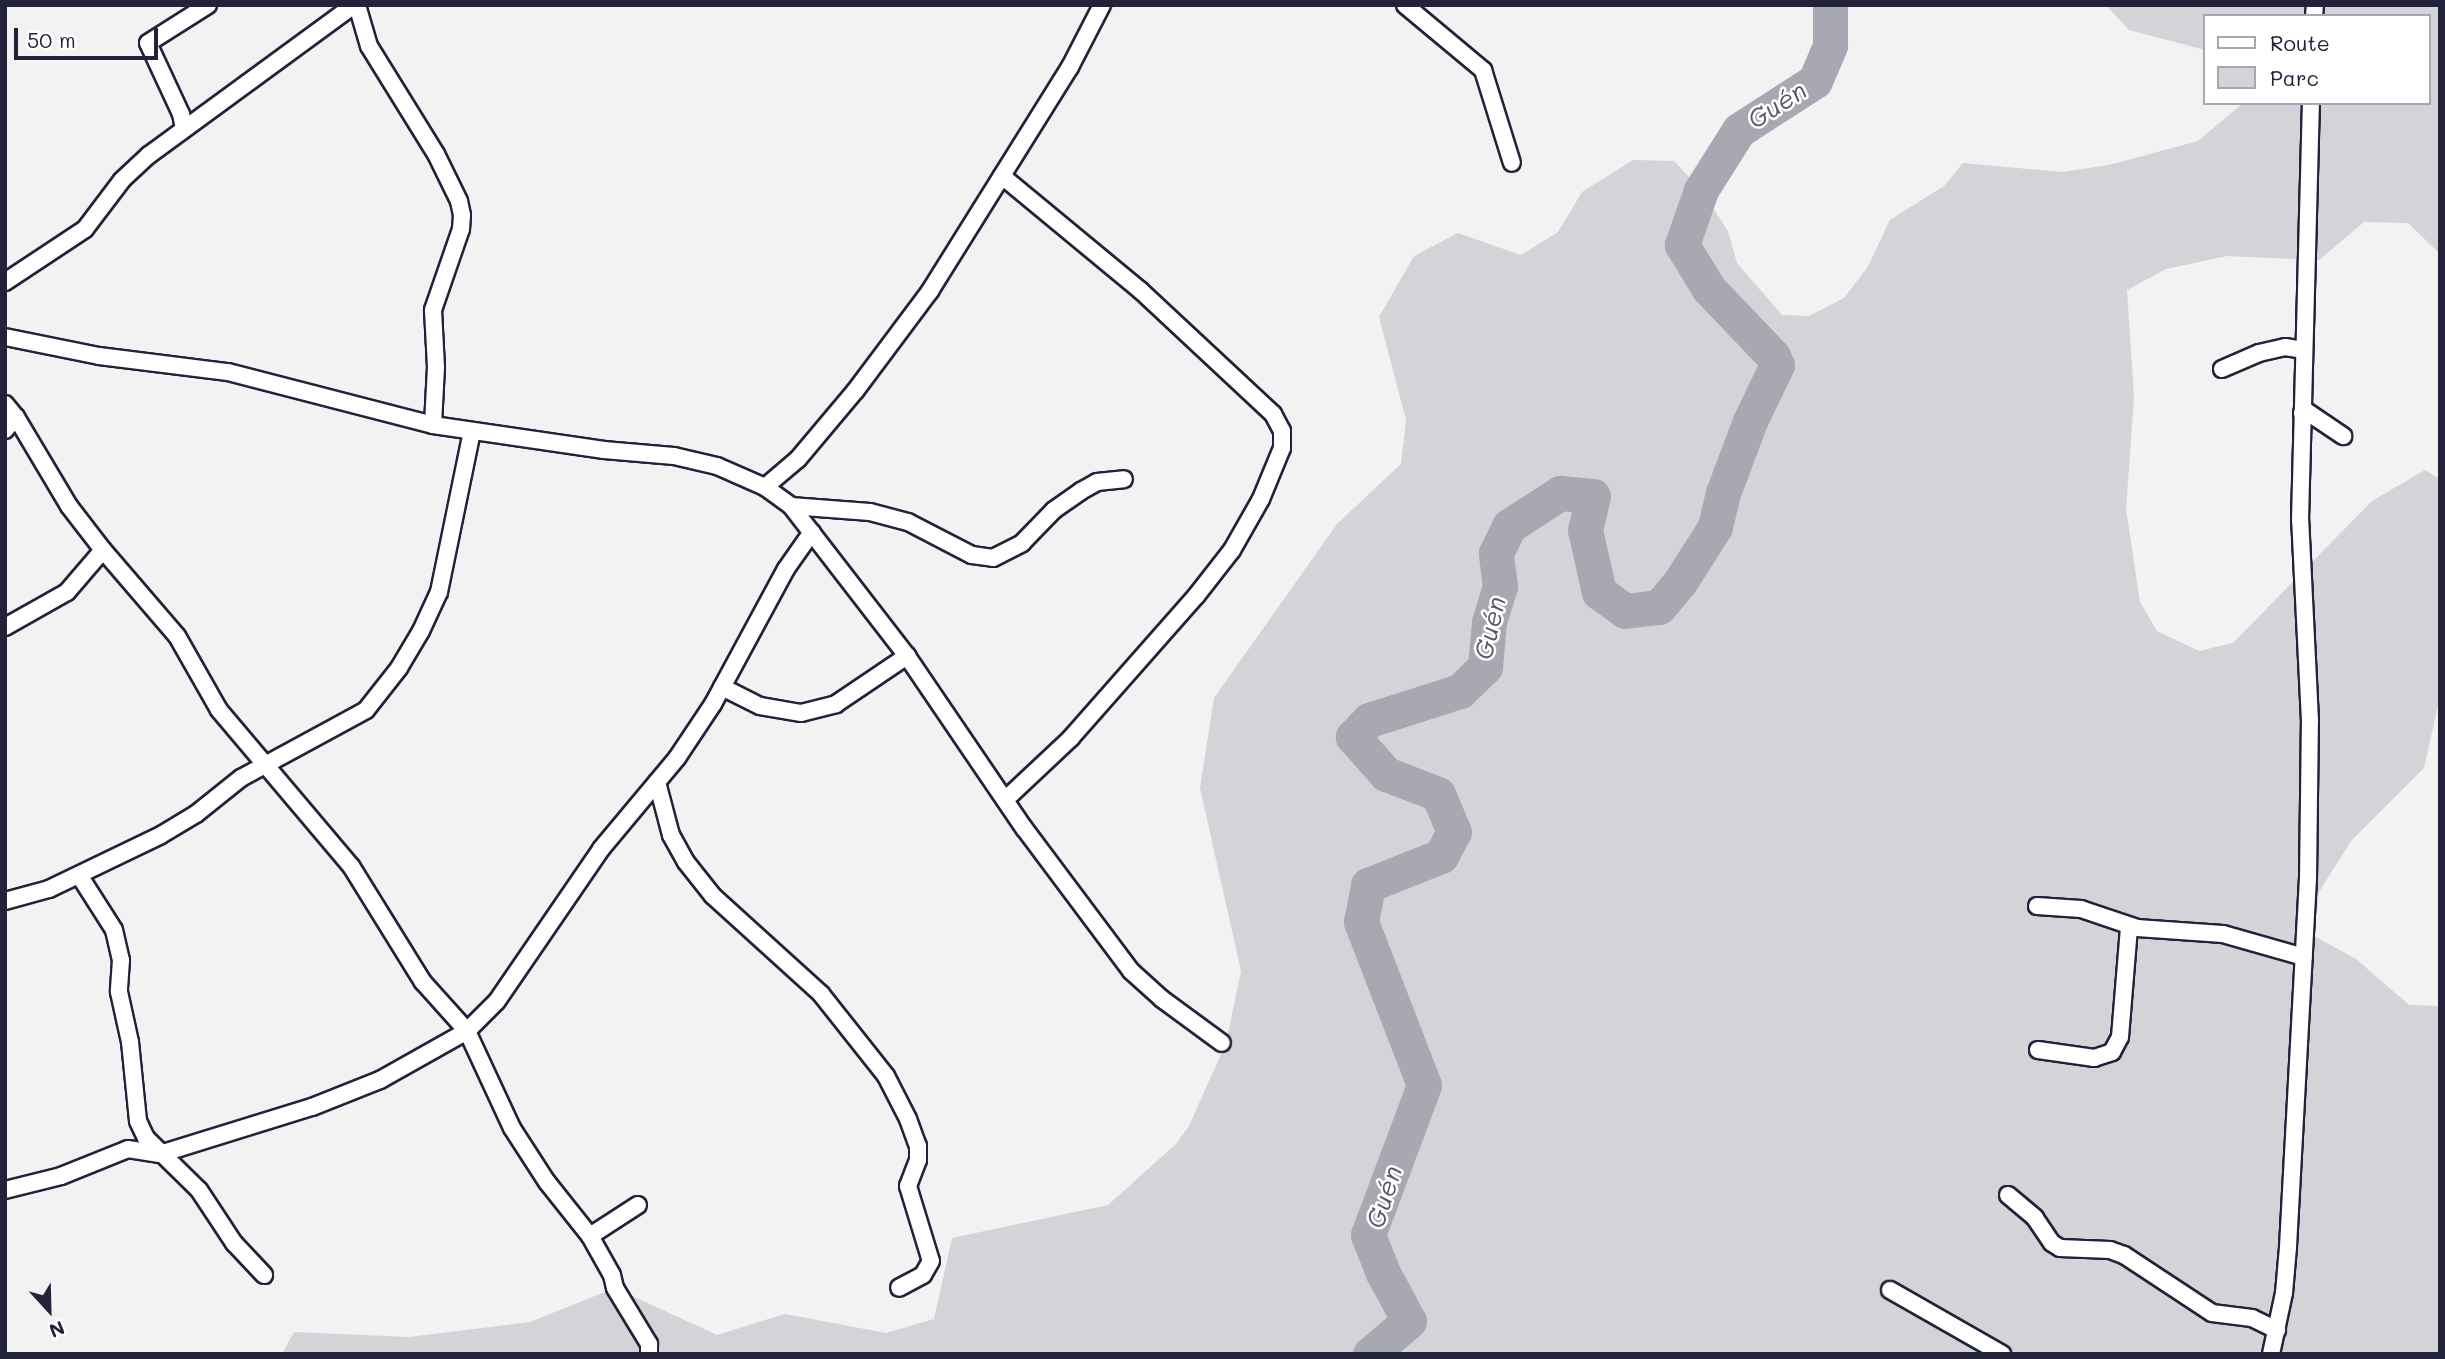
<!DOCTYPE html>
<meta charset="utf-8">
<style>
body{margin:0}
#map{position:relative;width:2445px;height:1359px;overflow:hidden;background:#f2f2f3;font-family:Mali,sans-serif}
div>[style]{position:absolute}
.green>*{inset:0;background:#d3d3d8}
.river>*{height:35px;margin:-17.5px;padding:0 17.5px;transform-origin:17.5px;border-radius:17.5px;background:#a8a8b2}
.roads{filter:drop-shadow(2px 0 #22223b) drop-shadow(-2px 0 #22223b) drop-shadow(0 2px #22223b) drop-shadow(0 -2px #22223b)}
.street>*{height:16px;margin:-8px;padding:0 8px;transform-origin:8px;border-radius:8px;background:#fff}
span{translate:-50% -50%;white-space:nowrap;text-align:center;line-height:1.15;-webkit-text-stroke:5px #fff;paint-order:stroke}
.water-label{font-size:26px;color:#58586b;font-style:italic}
.frame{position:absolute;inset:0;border:7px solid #22223b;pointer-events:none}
.legend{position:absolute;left:2203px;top:14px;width:228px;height:91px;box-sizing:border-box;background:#fff;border:2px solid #a7a7b1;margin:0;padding:9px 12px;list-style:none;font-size:21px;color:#22223b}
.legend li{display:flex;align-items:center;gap:14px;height:35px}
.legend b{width:35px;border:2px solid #a7a7b1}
.north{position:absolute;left:14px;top:1275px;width:70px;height:70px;-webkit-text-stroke:5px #fff;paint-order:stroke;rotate:158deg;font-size:19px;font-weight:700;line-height:28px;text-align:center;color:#22223b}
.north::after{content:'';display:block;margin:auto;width:24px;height:32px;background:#22223b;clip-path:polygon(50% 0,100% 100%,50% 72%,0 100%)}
.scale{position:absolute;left:14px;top:28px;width:144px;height:32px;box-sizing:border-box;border:4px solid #22223b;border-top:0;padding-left:9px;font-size:21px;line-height:24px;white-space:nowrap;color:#22223b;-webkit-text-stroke:5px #fff;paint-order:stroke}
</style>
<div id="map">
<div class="green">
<div style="clip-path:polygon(2106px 5px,2440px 5px,2440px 254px,2408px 223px,2364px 222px,2319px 260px,2227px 256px,2166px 269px,2127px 290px,2134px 397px,2126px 509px,2140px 602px,2157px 631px,2199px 651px,2233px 643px,2372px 501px,2425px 470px,2440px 479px,2440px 696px,2424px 768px,2351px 841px,2319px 892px,2314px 936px,2356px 959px,2409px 1005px,2440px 1006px,2440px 1354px,282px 1354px,294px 1332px,409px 1337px,530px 1322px,615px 1288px,717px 1335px,785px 1314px,886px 1333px,934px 1319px,952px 1238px,1108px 1205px,1176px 1144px,1189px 1126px,1226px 1043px,1241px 971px,1200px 788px,1214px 698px,1337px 524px,1401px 464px,1406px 420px,1379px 317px,1414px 256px,1458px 233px,1521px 255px,1558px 232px,1582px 192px,1633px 160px,1674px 161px,1701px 190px,1728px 231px,1737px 263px,1782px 315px,1809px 316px,1844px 298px,1867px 268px,1890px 220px,1944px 186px,1963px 163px,2062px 172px,2109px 165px,2198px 141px,2243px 103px,2429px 103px,2429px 16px,2205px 16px,2205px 50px,2129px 30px)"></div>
</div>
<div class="river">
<div style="left:1370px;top:1354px;width:51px;rotate:-40.2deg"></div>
<div style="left:1409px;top:1321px;width:55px;rotate:-118.4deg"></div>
<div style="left:1383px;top:1273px;width:41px;rotate:-111.5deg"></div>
<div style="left:1368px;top:1235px;width:160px;rotate:-69.5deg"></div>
<div style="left:1424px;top:1085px;width:175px;rotate:-111.1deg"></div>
<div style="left:1361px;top:922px;width:38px;rotate:-79deg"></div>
<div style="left:1368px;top:885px;width:79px;rotate:-21.7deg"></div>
<div style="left:1441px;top:856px;width:27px;rotate:-62deg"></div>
<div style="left:1454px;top:832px;width:41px;rotate:-112.8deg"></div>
<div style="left:1438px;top:794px;width:56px;rotate:-159deg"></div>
<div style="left:1386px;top:774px;width:50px;rotate:-131.7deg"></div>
<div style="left:1353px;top:737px;width:23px;rotate:-47deg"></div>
<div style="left:1369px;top:720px;width:96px;rotate:-17.7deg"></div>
<div style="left:1460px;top:691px;width:35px;rotate:-44deg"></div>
<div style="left:1485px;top:667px;width:45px;rotate:-84.9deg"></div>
<div style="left:1489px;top:622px;width:37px;rotate:-73deg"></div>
<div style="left:1500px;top:587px;width:34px;rotate:-97deg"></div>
<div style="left:1496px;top:553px;width:30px;rotate:-64deg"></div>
<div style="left:1509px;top:526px;width:61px;rotate:-32.9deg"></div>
<div style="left:1560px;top:493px;width:33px;rotate:5deg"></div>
<div style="left:1593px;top:496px;width:35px;rotate:103deg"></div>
<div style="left:1585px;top:530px;width:64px;rotate:77.3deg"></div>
<div style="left:1599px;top:592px;width:32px;rotate:36deg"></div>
<div style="left:1625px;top:611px;width:34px;rotate:-7deg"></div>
<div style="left:1659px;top:607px;width:33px;rotate:-50deg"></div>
<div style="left:1680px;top:582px;width:65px;rotate:-57.5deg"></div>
<div style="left:1715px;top:527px;width:35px;rotate:-77deg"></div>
<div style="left:1723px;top:493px;width:77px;rotate:-69.4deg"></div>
<div style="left:1750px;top:421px;width:62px;rotate:-64.3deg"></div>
<div style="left:1777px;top:365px;width:10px;rotate:-114deg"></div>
<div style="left:1773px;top:356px;width:93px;rotate:-133.7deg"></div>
<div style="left:1709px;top:289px;width:52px;rotate:-121.5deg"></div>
<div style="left:1682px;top:245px;width:58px;rotate:-70.9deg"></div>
<div style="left:1701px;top:190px;width:71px;rotate:-57.7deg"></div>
<div style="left:1739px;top:130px;width:90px;rotate:-32.8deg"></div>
<div style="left:1815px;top:81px;width:39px;rotate:-67deg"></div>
<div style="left:1830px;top:45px;width:40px;rotate:-90deg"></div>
</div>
<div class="roads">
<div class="street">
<div style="left:357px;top:5px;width:43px;rotate:73.7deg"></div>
<div style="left:369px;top:46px;width:127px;rotate:58.2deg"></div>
<div style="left:436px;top:154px;width:52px;rotate:63.9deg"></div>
<div style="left:459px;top:201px;width:14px;rotate:78deg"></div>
<div style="left:462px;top:215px;width:14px;rotate:94deg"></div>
<div style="left:461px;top:229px;width:86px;rotate:109.1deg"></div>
<div style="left:433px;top:310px;width:57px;rotate:87deg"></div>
<div style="left:436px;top:367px;width:58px;rotate:93deg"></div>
<div style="left:1405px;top:5px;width:102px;rotate:39.8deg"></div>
<div style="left:1483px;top:70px;width:97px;rotate:72.7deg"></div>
<div style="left:2314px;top:16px;width:11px;rotate:-85deg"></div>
<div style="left:184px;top:129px;width:15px;rotate:-101deg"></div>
<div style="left:181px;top:114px;width:78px;rotate:-114.9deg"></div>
<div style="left:148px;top:43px;width:71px;rotate:-32.3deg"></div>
<div style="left:1002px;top:176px;width:179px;rotate:39.6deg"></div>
<div style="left:1140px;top:290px;width:182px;rotate:43deg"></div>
<div style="left:1273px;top:414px;width:19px;rotate:62deg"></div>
<div style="left:1282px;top:431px;width:17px;rotate:90deg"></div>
<div style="left:1282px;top:448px;width:55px;rotate:112.4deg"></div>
<div style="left:1261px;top:499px;width:59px;rotate:119.6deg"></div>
<div style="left:1232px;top:550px;width:58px;rotate:128deg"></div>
<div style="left:1196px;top:596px;width:189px;rotate:131.4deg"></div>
<div style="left:1071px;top:738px;width:89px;rotate:136.8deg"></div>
<div style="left:5px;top:282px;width:96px;rotate:-33.5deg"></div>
<div style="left:85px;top:229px;width:61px;rotate:-52.9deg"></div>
<div style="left:122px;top:180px;width:37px;rotate:-43deg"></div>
<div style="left:149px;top:155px;width:254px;rotate:-36.2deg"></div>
<div style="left:5px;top:337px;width:96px;rotate:11.4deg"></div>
<div style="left:99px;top:356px;width:130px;rotate:7.1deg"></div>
<div style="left:228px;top:372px;width:212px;rotate:14.5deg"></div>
<div style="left:433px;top:425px;width:173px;rotate:8.3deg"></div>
<div style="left:604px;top:450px;width:70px;rotate:4.9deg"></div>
<div style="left:674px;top:456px;width:44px;rotate:13.1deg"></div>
<div style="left:717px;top:466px;width:52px;rotate:23.6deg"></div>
<div style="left:765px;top:487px;width:32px;rotate:36deg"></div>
<div style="left:791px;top:506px;width:190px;rotate:52.3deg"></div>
<div style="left:907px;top:656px;width:208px;rotate:55.8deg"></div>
<div style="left:1024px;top:828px;width:179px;rotate:53.2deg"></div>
<div style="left:1131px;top:971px;width:42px;rotate:42.1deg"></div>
<div style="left:1162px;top:999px;width:74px;rotate:36.3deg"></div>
<div style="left:2222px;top:369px;width:40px;rotate:-23.4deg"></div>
<div style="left:2259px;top:353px;width:27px;rotate:-13deg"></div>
<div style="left:2285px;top:347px;width:18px;rotate:9deg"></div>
<div style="left:5px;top:404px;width:17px;rotate:50deg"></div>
<div style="left:16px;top:417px;width:104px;rotate:59.2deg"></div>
<div style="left:69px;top:506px;width:56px;rotate:52.3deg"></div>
<div style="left:103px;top:550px;width:113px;rotate:49.3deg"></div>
<div style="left:177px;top:636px;width:85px;rotate:60.4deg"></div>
<div style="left:219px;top:710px;width:204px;rotate:49.8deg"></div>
<div style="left:351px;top:866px;width:137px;rotate:58.2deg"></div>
<div style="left:423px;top:982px;width:66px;rotate:48.1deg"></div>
<div style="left:467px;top:1031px;width:42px;rotate:-45deg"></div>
<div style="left:497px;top:1001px;width:184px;rotate:-55.6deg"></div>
<div style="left:601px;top:849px;width:119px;rotate:-50.1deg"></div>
<div style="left:677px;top:758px;width:65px;rotate:-56.3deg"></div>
<div style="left:713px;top:704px;width:153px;rotate:-61.6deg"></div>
<div style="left:786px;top:569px;width:45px;rotate:-54.9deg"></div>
<div style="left:2302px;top:413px;width:4px;rotate:-27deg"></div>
<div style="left:2306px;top:411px;width:45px;rotate:34deg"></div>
<div style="left:5px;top:430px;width:17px;rotate:-50deg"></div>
<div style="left:765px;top:487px;width:43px;rotate:-40.3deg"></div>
<div style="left:798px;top:459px;width:90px;rotate:-50deg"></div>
<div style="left:856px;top:390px;width:124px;rotate:-53.2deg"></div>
<div style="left:930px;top:291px;width:264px;rotate:-58deg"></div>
<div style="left:1070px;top:67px;width:70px;rotate:-62.7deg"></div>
<div style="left:791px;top:506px;width:79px;rotate:4.3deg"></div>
<div style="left:870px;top:512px;width:39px;rotate:15deg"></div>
<div style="left:908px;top:522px;width:72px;rotate:27.3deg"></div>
<div style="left:972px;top:555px;width:21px;rotate:8deg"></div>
<div style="left:993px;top:558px;width:33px;rotate:-27deg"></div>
<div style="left:1022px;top:543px;width:46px;rotate:-45.9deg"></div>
<div style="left:1054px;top:510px;width:33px;rotate:-35deg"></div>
<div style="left:1081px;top:491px;width:18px;rotate:-29deg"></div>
<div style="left:1097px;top:482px;width:27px;rotate:-6deg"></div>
<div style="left:5px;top:627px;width:71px;rotate:-29.4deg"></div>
<div style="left:67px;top:592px;width:55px;rotate:-49.4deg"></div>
<div style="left:722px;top:687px;width:42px;rotate:26.6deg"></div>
<div style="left:760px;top:706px;width:42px;rotate:9.7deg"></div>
<div style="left:801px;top:713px;width:36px;rotate:-14deg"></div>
<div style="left:836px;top:704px;width:86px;rotate:-34.1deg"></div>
<div style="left:657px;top:782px;width:55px;rotate:75.2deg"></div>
<div style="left:671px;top:835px;width:31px;rotate:61deg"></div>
<div style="left:686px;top:862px;width:43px;rotate:51.5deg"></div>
<div style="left:713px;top:896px;width:146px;rotate:42.2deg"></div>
<div style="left:821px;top:994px;width:105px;rotate:51.6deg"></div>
<div style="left:886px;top:1076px;width:48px;rotate:62.9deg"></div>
<div style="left:908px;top:1119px;width:29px;rotate:70deg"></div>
<div style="left:918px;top:1146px;width:14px;rotate:90deg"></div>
<div style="left:918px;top:1160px;width:28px;rotate:111deg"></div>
<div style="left:908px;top:1186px;width:78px;rotate:73deg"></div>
<div style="left:931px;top:1261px;width:16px;rotate:120deg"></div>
<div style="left:923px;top:1275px;width:27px;rotate:152deg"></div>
<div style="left:79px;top:875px;width:65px;rotate:57.5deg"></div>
<div style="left:114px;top:930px;width:31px;rotate:77deg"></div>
<div style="left:121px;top:960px;width:32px;rotate:94deg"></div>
<div style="left:119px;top:992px;width:51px;rotate:77.6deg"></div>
<div style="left:130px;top:1042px;width:79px;rotate:84.2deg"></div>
<div style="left:138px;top:1121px;width:19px;rotate:65deg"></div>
<div style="left:146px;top:1138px;width:74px;rotate:44.5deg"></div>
<div style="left:199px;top:1190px;width:64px;rotate:56.6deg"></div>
<div style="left:234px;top:1243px;width:44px;rotate:46.8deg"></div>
<div style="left:5px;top:901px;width:46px;rotate:-15.3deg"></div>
<div style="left:49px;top:889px;width:124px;rotate:-25.7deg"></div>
<div style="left:161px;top:835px;width:41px;rotate:-31deg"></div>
<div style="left:196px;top:814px;width:58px;rotate:-38.7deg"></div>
<div style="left:241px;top:778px;width:142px;rotate:-28.5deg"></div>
<div style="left:366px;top:710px;width:53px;rotate:-51.8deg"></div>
<div style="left:399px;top:668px;width:43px;rotate:-59.3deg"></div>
<div style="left:421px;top:631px;width:43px;rotate:-65.2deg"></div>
<div style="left:439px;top:592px;width:164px;rotate:-78.4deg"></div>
<div style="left:2037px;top:906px;width:44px;rotate:3.9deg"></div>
<div style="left:2081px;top:909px;width:59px;rotate:18.7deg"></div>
<div style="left:2137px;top:928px;width:86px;rotate:4deg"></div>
<div style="left:2223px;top:934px;width:84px;rotate:15.9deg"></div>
<div style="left:2038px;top:1050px;width:57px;rotate:8.1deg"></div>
<div style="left:2094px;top:1058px;width:19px;rotate:-18deg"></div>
<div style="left:2112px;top:1052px;width:17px;rotate:-62deg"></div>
<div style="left:2120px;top:1037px;width:110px;rotate:-85.3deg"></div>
<div style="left:5px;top:1190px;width:58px;rotate:-14deg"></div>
<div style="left:61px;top:1176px;width:72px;rotate:-21.9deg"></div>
<div style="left:128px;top:1149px;width:32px;rotate:9deg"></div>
<div style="left:160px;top:1154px;width:159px;rotate:-17.2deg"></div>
<div style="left:312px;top:1107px;width:73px;rotate:-21.7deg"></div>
<div style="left:380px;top:1080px;width:100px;rotate:-29.4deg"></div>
<div style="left:467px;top:1031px;width:107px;rotate:65.1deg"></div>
<div style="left:512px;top:1128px;width:64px;rotate:57.1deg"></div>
<div style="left:547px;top:1182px;width:69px;rotate:51.5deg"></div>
<div style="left:590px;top:1236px;width:57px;rotate:-32.9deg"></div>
<div style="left:2008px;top:1195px;width:35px;rotate:40deg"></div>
<div style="left:2035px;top:1218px;width:30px;rotate:56deg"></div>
<div style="left:2052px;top:1243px;width:9px;rotate:32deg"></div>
<div style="left:2060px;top:1248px;width:50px;rotate:2.3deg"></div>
<div style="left:2110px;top:1250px;width:15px;rotate:20deg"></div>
<div style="left:2124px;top:1255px;width:105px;rotate:33.4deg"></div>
<div style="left:2212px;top:1313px;width:40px;rotate:7.1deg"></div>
<div style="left:2252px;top:1318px;width:28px;rotate:26deg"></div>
<div style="left:590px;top:1236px;width:45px;rotate:60.6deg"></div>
<div style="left:612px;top:1275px;width:13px;rotate:77deg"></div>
<div style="left:615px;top:1288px;width:66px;rotate:58.7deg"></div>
<div style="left:649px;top:1344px;width:10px;rotate:90deg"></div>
<div style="left:1890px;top:1290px;width:129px;rotate:29.7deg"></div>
<div style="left:2271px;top:1354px;width:62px;rotate:-78deg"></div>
<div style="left:2284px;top:1293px;width:46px;rotate:-85deg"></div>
<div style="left:2288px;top:1247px;width:369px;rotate:-86.9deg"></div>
<div style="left:2308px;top:879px;width:158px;rotate:-89.3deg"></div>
<div style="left:2310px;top:721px;width:201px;rotate:-92.8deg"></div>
<div style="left:2300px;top:520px;width:417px;rotate:-88.5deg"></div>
</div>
</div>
<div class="water-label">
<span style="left:1777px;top:105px;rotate:-33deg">Guén</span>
<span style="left:1490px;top:628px;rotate:-77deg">Guén</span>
<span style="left:1384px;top:1197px;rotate:-72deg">Guén</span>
</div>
<div class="frame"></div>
<ul class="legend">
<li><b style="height:9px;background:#fff"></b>Route</li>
<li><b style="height:19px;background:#d3d3d8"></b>Parc</li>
</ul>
<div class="north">N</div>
<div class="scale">50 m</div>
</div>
